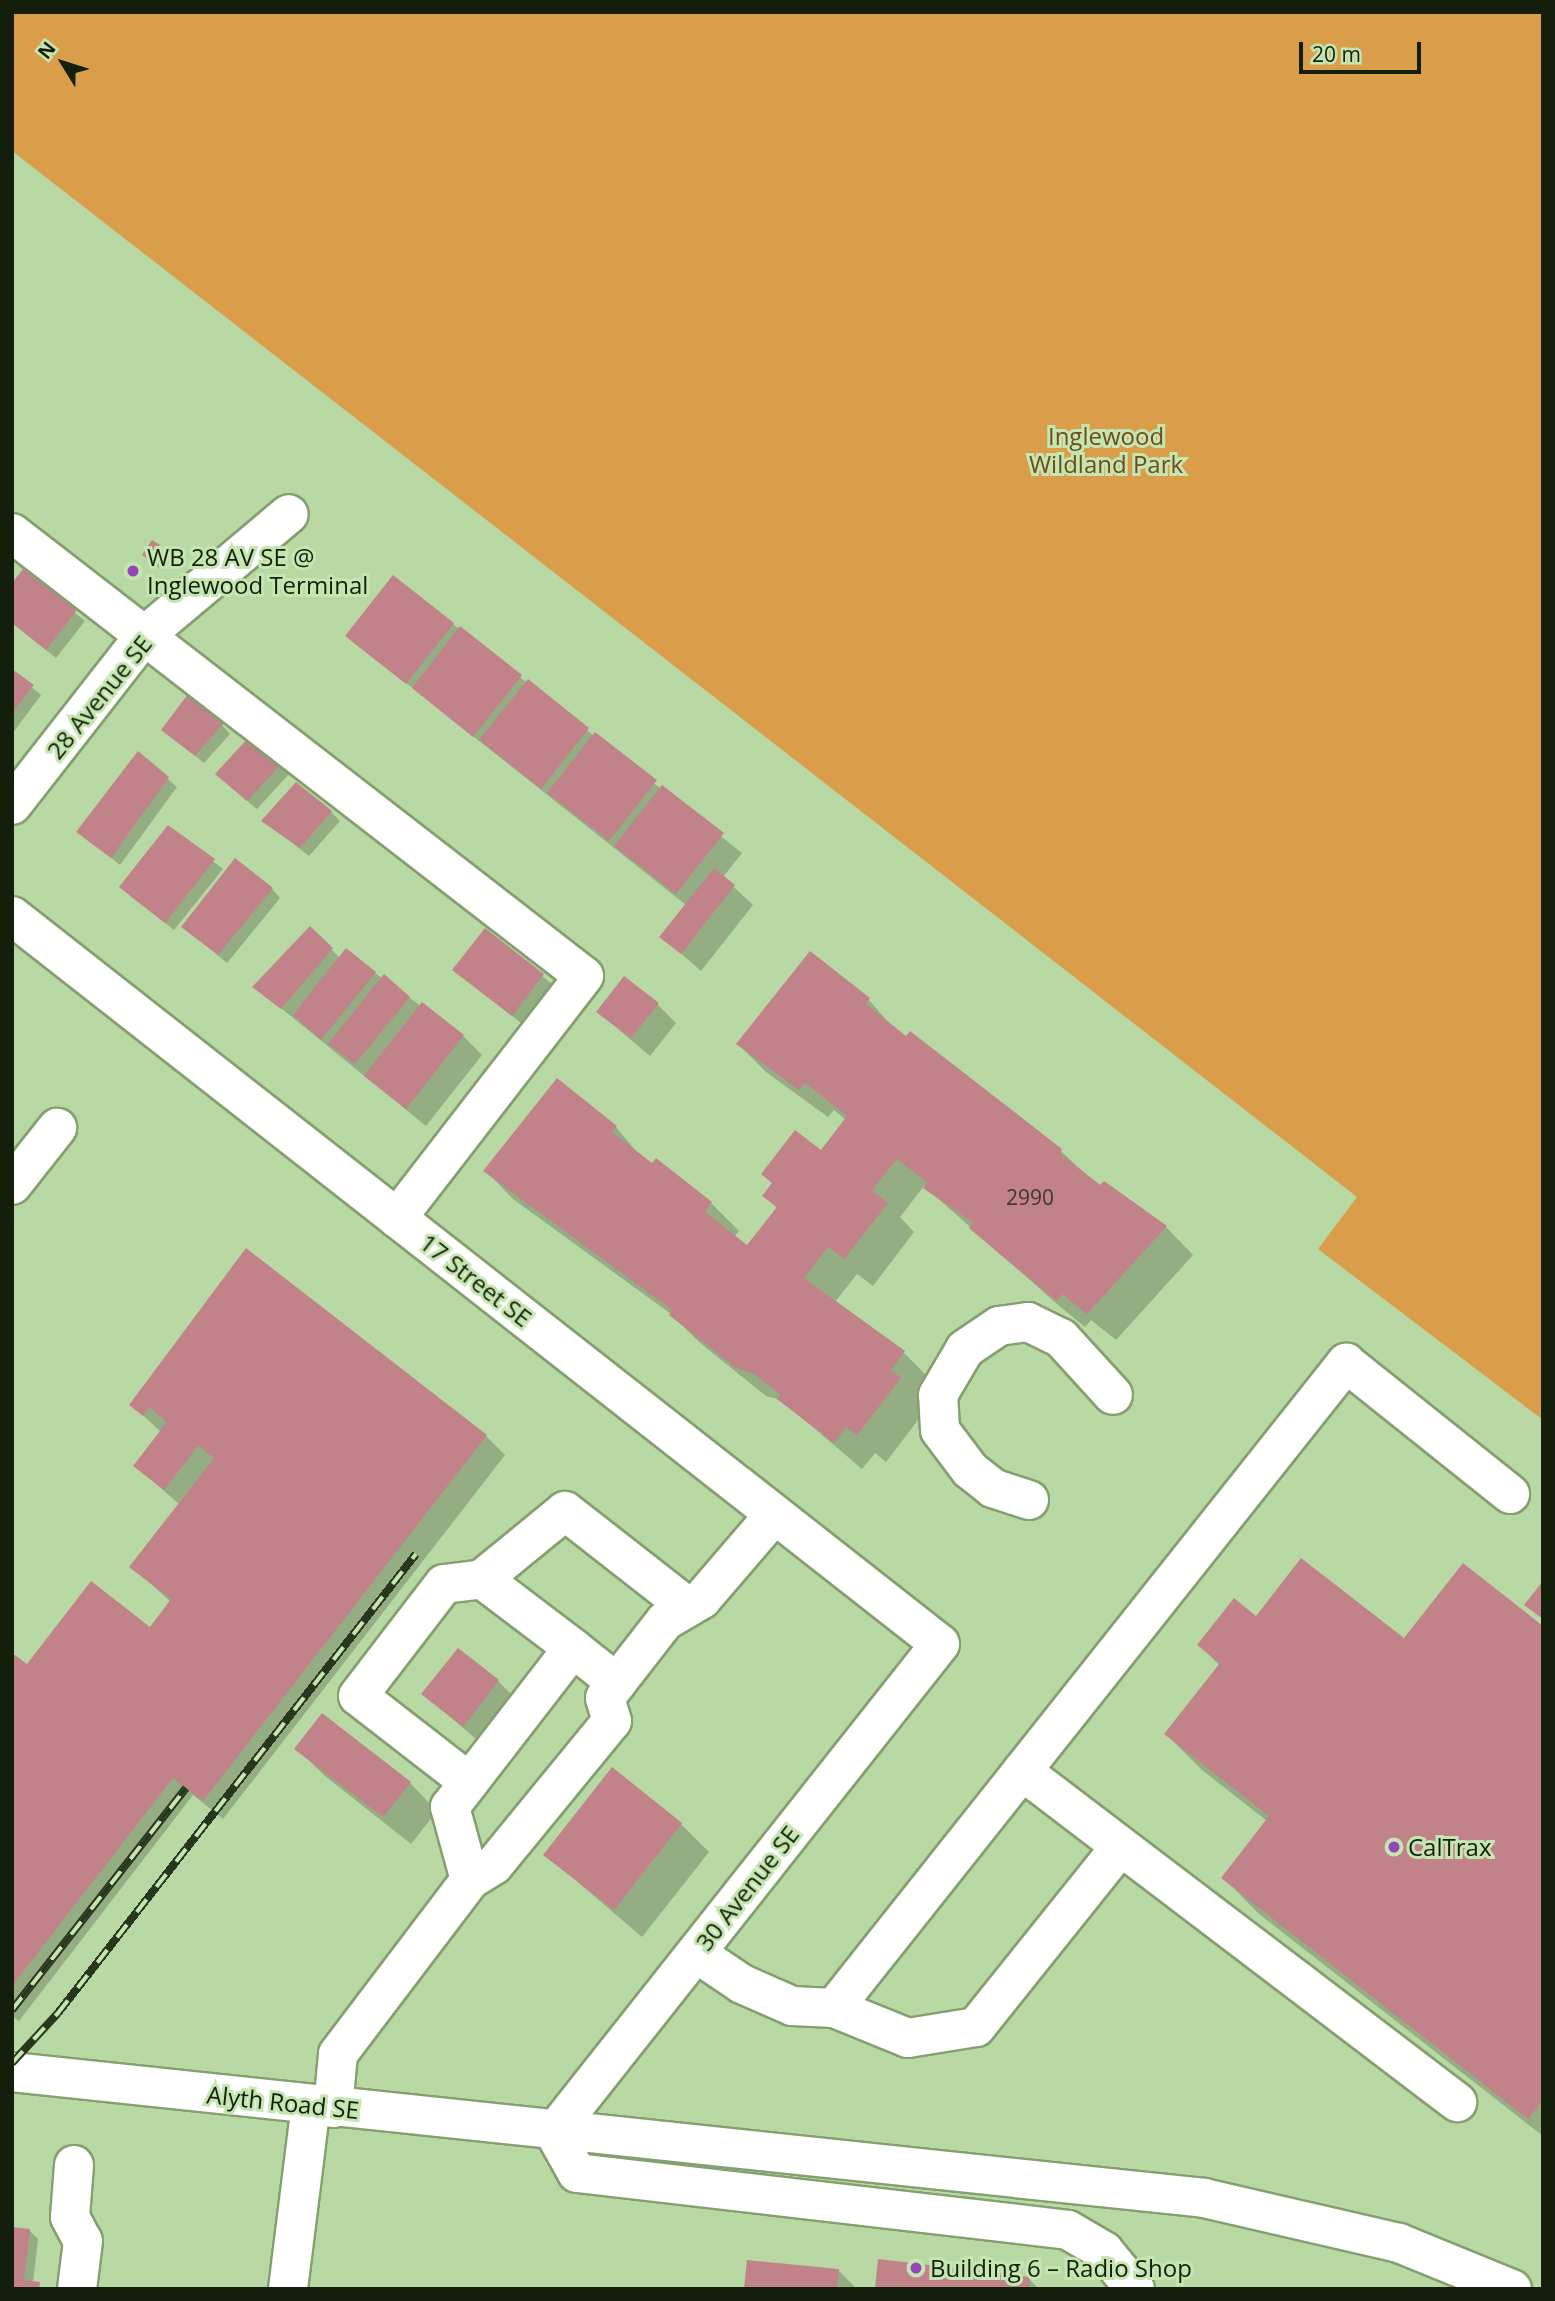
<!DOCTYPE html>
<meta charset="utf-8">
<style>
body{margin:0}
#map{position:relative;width:1555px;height:2301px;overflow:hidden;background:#b9d9a4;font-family:"Open Sans",sans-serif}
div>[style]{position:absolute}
.green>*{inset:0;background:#da9e4b}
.shadow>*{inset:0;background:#0003}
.building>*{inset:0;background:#c28289}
.roads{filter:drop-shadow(2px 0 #83a06e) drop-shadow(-2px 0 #83a06e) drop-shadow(0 2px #83a06e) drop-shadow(0 -2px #83a06e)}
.minor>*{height:38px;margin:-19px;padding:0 19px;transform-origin:19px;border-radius:19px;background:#fff}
.rail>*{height:8px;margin-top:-4px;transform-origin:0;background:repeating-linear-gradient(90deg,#c6e6b1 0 16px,#28361e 0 32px);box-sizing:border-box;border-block:2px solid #28361e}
.dots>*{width:19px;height:19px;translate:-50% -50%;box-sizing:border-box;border:4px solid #c6e6b1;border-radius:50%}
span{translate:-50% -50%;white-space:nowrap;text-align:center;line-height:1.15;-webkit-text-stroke:6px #c6e6b1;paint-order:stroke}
.number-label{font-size:21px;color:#40382a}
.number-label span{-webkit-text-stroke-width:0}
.park-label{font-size:24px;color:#6e4c1d}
.poi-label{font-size:24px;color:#141f0b}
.left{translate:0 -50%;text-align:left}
.street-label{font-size:24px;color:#141f0b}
.frame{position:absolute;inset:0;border:14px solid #141f0b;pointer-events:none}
.north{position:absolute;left:28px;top:28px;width:70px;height:70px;-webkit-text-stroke:5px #c6e6b1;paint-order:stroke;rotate:308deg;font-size:19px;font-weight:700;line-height:28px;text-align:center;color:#141f0b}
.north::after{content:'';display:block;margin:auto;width:24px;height:32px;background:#141f0b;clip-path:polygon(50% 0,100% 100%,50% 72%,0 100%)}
.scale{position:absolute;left:1299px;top:42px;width:122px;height:32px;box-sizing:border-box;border:4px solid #141f0b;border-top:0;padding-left:9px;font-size:21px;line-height:24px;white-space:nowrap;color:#141f0b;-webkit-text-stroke:5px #c6e6b1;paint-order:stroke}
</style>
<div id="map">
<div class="green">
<div style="clip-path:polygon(12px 12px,1543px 12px,1543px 1420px,1318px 1249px,1357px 1197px,12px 151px)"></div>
</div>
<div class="shadow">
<div style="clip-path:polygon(153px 543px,168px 556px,159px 568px,144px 555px)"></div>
<div style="clip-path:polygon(23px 571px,85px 621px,56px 658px,12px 623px,12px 585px)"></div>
<div style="clip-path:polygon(453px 624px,742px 853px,723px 877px,753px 905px,701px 971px,661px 936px,686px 905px,347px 636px)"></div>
<div style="clip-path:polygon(12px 671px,41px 695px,12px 734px)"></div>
<div style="clip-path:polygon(222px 725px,230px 734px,204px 763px,173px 738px)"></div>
<div style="clip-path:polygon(139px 754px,177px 787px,120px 865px,78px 831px)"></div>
<div style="clip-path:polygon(280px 765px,289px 774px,257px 809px,226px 783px)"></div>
<div style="clip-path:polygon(331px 812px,340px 821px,309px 856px,264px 821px)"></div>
<div style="clip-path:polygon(168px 827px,223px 869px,174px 930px,130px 896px)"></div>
<div style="clip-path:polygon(272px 889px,280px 898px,227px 963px,184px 927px)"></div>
<div style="clip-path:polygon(310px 929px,340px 958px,375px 973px,463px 1036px,482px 1055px,426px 1126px,255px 987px)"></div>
<div style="clip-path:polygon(485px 930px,552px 984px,521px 1023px,464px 978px)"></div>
<div style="clip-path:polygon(810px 953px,869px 1000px,895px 1030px,1061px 1151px,1088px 1177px,1166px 1227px,1193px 1255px,1116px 1340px,1091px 1320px,1085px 1327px,1057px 1304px,924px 1186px,900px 1217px,914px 1232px,873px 1286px,857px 1274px,835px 1302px,904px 1353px,932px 1381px,918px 1398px,928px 1407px,886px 1462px,875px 1453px,862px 1469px,781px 1400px,766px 1396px,699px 1342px,671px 1314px,513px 1199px,486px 1171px,616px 1127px,641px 1157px,711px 1203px,739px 1231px,734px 1237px,747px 1248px,778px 1209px,765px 1196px,821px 1153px,846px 1120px,834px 1110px,828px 1117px,766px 1072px,738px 1044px)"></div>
<div style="clip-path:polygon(657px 1004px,676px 1023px,650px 1056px,598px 1012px)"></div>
<div style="clip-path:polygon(131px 1404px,486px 1436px,505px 1455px,223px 1819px,193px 1795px,19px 2021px,12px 2016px,12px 1655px,27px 1666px,150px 1629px,171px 1602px,132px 1567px,180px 1505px,136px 1466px,161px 1432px)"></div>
<div style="clip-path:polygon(1256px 1618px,1404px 1640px,1543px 1628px,1543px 2136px,1259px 1914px,1223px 1877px,1267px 1821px,1202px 1770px,1166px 1734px,1220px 1666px,1199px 1645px)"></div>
<div style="clip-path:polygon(498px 1681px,526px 1709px,492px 1753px,424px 1694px)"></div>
<div style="clip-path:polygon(297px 1749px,410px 1783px,437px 1811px,411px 1844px,325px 1776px)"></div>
<div style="clip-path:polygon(681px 1824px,709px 1852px,642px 1937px,546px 1855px)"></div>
<div style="clip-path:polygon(29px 2230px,38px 2239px,33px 2283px,44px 2289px,12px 2289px)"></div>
<div style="clip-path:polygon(839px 2271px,857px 2289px,746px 2289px)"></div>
<div style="clip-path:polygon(1029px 2279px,1039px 2289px,876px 2289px)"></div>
</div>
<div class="building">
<div style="clip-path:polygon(152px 540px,160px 545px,149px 560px,142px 555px)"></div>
<div style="clip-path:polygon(23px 569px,77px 610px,46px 650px,12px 623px,12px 583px)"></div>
<div style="clip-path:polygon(393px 575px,454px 623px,406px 684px,345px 636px)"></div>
<div style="clip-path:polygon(460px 626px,522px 675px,473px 737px,412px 688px)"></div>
<div style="clip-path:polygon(12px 669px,34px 685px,12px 713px)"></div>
<div style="clip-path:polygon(528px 679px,589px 728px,541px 789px,479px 740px)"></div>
<div style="clip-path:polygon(188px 694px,223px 724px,195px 756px,161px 730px)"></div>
<div style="clip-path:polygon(595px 732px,657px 780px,609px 841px,547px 793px)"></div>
<div style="clip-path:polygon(249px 737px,281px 764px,247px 801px,215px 774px)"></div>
<div style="clip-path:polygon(138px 751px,169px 777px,111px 858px,76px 832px)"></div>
<div style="clip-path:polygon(296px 782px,332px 811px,300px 848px,261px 821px)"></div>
<div style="clip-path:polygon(662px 785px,724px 833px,676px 894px,614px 846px)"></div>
<div style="clip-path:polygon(168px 825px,215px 859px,165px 923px,119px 887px)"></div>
<div style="clip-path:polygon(235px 858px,273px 888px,218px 955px,181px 927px)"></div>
<div style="clip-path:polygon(714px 868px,735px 885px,681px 954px,659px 937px)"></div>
<div style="clip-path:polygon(310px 926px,333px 948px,281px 1009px,252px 987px)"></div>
<div style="clip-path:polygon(485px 928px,544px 974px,512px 1016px,452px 970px)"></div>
<div style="clip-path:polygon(346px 948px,376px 972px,321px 1040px,293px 1015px)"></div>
<div style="clip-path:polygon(810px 951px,870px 998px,866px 1004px,906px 1036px,910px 1031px,1062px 1149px,1060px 1153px,1100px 1185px,1104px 1181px,1167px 1226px,1087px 1314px,1062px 1294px,1057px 1301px,1027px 1277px,969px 1228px,973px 1223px,923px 1188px,927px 1182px,897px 1159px,872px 1190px,888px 1203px,844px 1259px,828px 1247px,804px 1278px,905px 1351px,891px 1370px,901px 1378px,857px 1435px,846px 1427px,834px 1443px,777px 1399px,781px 1395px,753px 1373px,736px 1368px,669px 1315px,672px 1310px,483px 1171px,557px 1078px,617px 1126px,612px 1132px,652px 1163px,656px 1158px,712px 1202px,705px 1212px,747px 1245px,777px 1207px,762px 1196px,772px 1183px,761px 1174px,795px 1130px,821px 1150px,847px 1116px,805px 1083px,799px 1090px,736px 1044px)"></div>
<div style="clip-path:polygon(384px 974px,410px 997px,355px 1064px,328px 1044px)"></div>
<div style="clip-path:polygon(624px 976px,659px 1003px,631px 1038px,596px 1012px)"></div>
<div style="clip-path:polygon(422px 1002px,464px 1035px,406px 1109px,364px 1076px)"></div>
<div style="clip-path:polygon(246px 1248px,487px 1435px,203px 1801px,173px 1778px,12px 1986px,12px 1653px,27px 1664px,91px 1581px,150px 1627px,171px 1599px,129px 1567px,214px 1458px,198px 1446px,164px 1490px,133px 1466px,167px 1422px,149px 1407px,143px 1416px,129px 1405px)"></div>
<div style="clip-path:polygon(1301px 1558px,1404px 1638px,1463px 1563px,1543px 1626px,1543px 2100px,1528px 2119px,1221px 1878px,1269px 1816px,1164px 1734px,1220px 1663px,1197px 1645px,1234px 1598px,1256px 1616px)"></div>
<div style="clip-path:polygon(1543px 1581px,1543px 1619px,1524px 1605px)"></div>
<div style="clip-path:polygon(458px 1648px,499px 1680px,463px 1727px,421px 1694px)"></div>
<div style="clip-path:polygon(322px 1713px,411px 1782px,383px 1817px,294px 1749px)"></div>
<div style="clip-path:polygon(612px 1767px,682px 1823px,614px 1910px,543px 1855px)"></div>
<div style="clip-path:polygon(12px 2227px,30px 2229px,24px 2280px,40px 2282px,39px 2289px,12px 2289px)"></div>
<div style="clip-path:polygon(878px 2259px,1030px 2277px,1029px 2289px,875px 2289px)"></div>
<div style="clip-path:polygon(747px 2260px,839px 2269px,837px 2289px,744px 2289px)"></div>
</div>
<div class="roads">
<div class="minor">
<div style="left:12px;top:533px;width:723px;rotate:37.76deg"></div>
<div style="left:584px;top:976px;width:306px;rotate:127.7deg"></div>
<div style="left:12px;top:805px;width:214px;rotate:-52deg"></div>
<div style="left:144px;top:636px;width:189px;rotate:-40.1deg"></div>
<div style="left:12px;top:916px;width:1179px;rotate:38.11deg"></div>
<div style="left:940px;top:1644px;width:622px;rotate:128.34deg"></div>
<div style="left:12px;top:1185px;width:73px;rotate:-51.7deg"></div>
<div style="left:1029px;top:1500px;width:38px;rotate:-162deg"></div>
<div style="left:993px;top:1488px;width:29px;rotate:-142deg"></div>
<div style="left:970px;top:1470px;width:50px;rotate:-126.9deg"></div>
<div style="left:940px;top:1430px;width:35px;rotate:-93deg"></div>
<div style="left:938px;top:1395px;width:53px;rotate:-59.6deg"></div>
<div style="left:965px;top:1349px;width:41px;rotate:-34.1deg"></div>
<div style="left:999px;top:1326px;width:29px;rotate:-8deg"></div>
<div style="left:1028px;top:1322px;width:37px;rotate:26deg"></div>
<div style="left:1061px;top:1338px;width:77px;rotate:47.6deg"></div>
<div style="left:482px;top:1579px;width:107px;rotate:-39.3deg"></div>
<div style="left:565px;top:1511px;width:156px;rotate:38deg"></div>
<div style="left:1022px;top:1771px;width:547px;rotate:37.27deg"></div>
<div style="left:469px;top:1782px;width:140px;rotate:-142.2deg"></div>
<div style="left:358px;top:1696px;width:141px;rotate:-52.5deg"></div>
<div style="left:444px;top:1584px;width:38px;rotate:-7deg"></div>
<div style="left:482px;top:1579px;width:114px;rotate:37.2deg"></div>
<div style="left:470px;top:1880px;width:76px;rotate:-105.3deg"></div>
<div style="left:450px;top:1807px;width:201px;rotate:-52.3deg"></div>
<div style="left:573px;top:1648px;width:56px;rotate:38.5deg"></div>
<div style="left:696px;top:1953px;width:55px;rotate:34deg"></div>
<div style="left:742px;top:1984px;width:55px;rotate:23.7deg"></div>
<div style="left:792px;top:2006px;width:42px;rotate:2.7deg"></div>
<div style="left:834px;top:2008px;width:824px;rotate:-51.56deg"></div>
<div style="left:1346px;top:1363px;width:210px;rotate:38.6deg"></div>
<div style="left:834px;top:2008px;width:80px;rotate:22.1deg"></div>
<div style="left:908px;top:2038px;width:69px;rotate:-9.2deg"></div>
<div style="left:976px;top:2027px;width:231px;rotate:-51.3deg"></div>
<div style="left:12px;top:2072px;width:1199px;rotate:6.03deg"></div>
<div style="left:1204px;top:2198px;width:200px;rotate:13deg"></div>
<div style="left:1399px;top:2243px;width:122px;rotate:22.2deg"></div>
<div style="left:333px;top:2108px;width:54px;rotate:-84.7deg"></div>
<div style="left:338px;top:2054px;width:218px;rotate:-52.8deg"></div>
<div style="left:470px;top:1880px;width:28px;rotate:-32deg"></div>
<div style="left:494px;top:1865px;width:186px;rotate:-50.7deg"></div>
<div style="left:612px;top:1721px;width:24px;rotate:-107deg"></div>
<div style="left:605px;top:1698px;width:98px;rotate:-52.1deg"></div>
<div style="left:665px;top:1621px;width:43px;rotate:-30.7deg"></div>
<div style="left:702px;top:1599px;width:111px;rotate:-49.4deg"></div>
<div style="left:554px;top:2132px;width:47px;rotate:60.7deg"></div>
<div style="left:577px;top:2173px;width:494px;rotate:6.6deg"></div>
<div style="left:1068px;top:2230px;width:42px;rotate:30.3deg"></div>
<div style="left:1104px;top:2251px;width:49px;rotate:50.8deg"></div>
<div style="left:74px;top:2165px;width:52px;rotate:94.4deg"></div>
<div style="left:70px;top:2217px;width:27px;rotate:62deg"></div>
<div style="left:83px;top:2241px;width:48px;rotate:97.1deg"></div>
<div style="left:288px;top:2289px;width:185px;rotate:-82.9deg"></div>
</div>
</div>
<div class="rail">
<div style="left:12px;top:2010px;width:282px;rotate:-51.9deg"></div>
<div style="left:12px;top:2063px;width:68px;rotate:-47.4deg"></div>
<div style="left:58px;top:2013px;width:582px;rotate:-52.05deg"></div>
</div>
<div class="dots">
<div style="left:133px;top:571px;background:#9347b8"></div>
<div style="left:1394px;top:1847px;background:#9347b8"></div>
<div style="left:916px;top:2268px;background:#9347b8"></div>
</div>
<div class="number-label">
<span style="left:1030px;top:1197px">2990</span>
</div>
<div class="park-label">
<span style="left:1106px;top:450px">Inglewood<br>Wildland Park</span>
</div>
<div class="poi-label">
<span class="left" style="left:147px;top:571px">WB 28 AV SE @<br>Inglewood Terminal</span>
<span class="left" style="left:1408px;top:1847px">CalTrax</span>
<span class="left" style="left:930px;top:2268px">Building 6 – Radio Shop</span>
</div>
<div class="street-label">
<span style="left:99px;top:697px;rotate:-51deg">28 Avenue SE</span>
<span style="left:476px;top:1280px;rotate:38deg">17 Street SE</span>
<span style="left:747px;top:1888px;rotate:-52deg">30 Avenue SE</span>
<span style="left:283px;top:2102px;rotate:6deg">Alyth Road SE</span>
</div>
<div class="frame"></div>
<div class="north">N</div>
<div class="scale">20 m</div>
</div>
